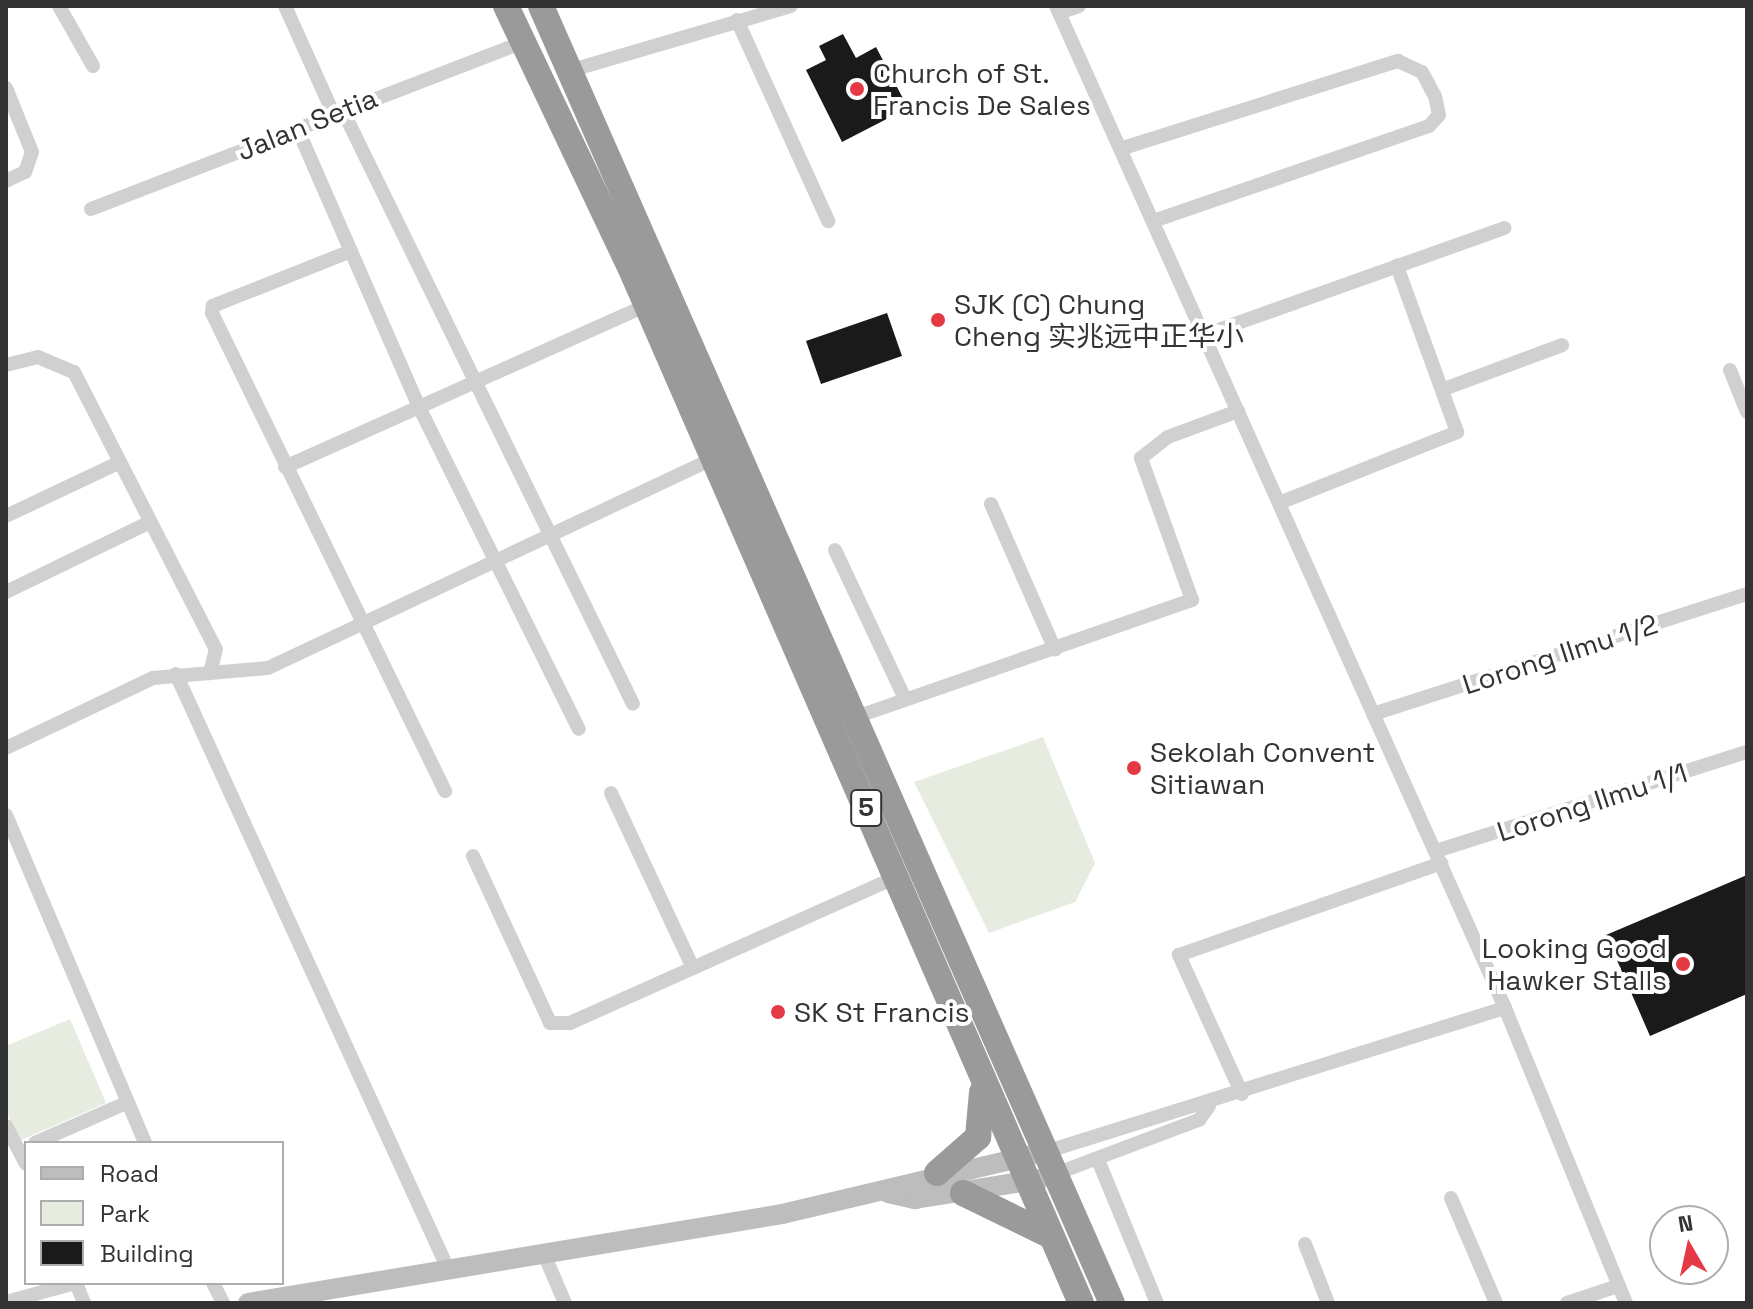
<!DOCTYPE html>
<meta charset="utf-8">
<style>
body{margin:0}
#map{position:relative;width:1753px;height:1309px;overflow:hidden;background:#fff;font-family:"Space Grotesk","Noto Sans SC",sans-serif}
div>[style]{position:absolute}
.green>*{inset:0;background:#e6ecdf}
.building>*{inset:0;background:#1a1a1a}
.street>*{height:14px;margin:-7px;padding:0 7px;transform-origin:7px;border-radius:7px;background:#d0d0d0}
.secondary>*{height:20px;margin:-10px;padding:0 10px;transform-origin:10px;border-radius:10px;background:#bdbdbd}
.highway>*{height:26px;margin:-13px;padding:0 13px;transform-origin:13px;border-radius:13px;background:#9a9a9a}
.dots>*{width:22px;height:22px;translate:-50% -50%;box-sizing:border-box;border:4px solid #fff;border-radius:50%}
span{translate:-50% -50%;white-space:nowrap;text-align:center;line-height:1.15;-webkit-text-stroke:8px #fff;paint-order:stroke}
.shield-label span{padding:2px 6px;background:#fff;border:2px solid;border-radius:6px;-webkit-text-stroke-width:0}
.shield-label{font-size:26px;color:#333;font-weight:700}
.poi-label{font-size:28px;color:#333}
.left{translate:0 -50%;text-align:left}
.right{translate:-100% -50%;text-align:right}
.street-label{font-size:28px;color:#333}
.frame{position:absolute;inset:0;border:8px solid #333;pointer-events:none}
.legend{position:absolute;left:24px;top:1141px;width:260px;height:144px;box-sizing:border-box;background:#fff;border:2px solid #adadad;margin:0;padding:10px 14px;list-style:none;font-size:24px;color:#333}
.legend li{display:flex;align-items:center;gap:16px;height:40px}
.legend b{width:40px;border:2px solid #adadad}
.north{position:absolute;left:1649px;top:1205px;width:80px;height:80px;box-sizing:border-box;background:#fff;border:2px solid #adadad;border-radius:50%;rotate:351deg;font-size:22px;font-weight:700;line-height:32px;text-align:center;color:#333}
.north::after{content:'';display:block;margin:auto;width:28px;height:36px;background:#e63946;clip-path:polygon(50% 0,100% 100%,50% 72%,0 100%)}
</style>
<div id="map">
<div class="green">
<div style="clip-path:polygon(1043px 737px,1095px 863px,1075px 902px,989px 933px,914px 782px)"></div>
<div style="clip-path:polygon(70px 1019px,106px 1103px,19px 1141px,6px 1110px,6px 1046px)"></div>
</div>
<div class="building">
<div style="clip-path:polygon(843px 34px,856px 58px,876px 47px,908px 108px,842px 142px,806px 70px,826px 60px,819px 46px)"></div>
<div style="clip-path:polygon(887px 313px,902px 356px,821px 384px,806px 341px)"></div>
<div style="clip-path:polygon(1747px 875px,1747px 994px,1650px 1036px,1606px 935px)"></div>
</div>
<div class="street">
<div style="left:59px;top:6px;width:69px;rotate:60.5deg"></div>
<div style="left:285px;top:6px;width:117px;rotate:65.8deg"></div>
<div style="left:1056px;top:6px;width:1098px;rotate:65.86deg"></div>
<div style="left:1505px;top:1008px;width:319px;rotate:67.7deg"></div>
<div style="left:1059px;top:13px;width:21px;rotate:-19deg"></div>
<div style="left:737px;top:20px;width:221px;rotate:65.6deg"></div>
<div style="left:572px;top:70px;width:228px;rotate:-16.3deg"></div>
<div style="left:6px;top:88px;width:69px;rotate:67.9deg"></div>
<div style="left:32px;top:152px;width:21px;rotate:109deg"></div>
<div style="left:25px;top:172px;width:21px;rotate:155deg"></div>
<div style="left:342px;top:109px;width:662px;rotate:63.94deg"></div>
<div style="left:298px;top:130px;width:305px;rotate:66.4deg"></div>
<div style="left:420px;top:409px;width:357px;rotate:63.6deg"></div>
<div style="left:1120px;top:149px;width:292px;rotate:-17.6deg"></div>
<div style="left:1398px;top:61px;width:26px;rotate:25deg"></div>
<div style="left:1422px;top:72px;width:27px;rotate:62deg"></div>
<div style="left:1435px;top:96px;width:19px;rotate:78deg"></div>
<div style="left:1439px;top:115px;width:15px;rotate:132deg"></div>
<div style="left:1429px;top:126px;width:292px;rotate:161deg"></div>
<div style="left:91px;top:209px;width:464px;rotate:-21.1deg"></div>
<div style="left:351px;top:251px;width:149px;rotate:158.3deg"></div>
<div style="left:213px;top:306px;width:7px;rotate:98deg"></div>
<div style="left:212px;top:313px;width:532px;rotate:64.01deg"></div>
<div style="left:1204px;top:335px;width:319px;rotate:-19.6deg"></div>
<div style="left:6px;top:365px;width:33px;rotate:-14deg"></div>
<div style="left:38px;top:357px;width:39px;rotate:23deg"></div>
<div style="left:74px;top:372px;width:311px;rotate:62.9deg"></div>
<div style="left:216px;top:649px;width:25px;rotate:104deg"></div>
<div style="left:1730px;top:370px;width:45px;rotate:68deg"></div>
<div style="left:1444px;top:389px;width:126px;rotate:-20.4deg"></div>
<div style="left:285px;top:467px;width:397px;rotate:-24.1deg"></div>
<div style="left:1279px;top:503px;width:192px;rotate:-21.7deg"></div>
<div style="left:1457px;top:432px;width:177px;rotate:-109.9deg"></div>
<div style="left:991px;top:504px;width:159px;rotate:66.3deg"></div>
<div style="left:6px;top:516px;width:126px;rotate:-25.3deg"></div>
<div style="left:835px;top:550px;width:165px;rotate:64.8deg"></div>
<div style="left:6px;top:592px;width:160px;rotate:-25.9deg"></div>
<div style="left:176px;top:674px;width:654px;rotate:65.43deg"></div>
<div style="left:1373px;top:714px;width:393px;rotate:-17.8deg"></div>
<div style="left:856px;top:717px;width:356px;rotate:-19.2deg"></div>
<div style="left:1192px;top:600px;width:151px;rotate:-109.8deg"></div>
<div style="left:1141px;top:458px;width:34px;rotate:-38deg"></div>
<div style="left:1168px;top:437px;width:75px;rotate:-20.4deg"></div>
<div style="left:6px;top:748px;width:163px;rotate:-25.5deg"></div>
<div style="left:153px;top:678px;width:115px;rotate:-5deg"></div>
<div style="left:268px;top:668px;width:488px;rotate:-25.2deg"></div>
<div style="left:611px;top:793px;width:193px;rotate:64.9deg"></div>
<div style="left:6px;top:815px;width:356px;rotate:67deg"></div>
<div style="left:1436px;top:851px;width:326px;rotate:-17.7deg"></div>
<div style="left:473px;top:856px;width:184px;rotate:65.2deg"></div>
<div style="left:550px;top:1023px;width:20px"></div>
<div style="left:570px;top:1023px;width:359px;rotate:-24.1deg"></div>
<div style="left:1242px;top:1094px;width:153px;rotate:-114.4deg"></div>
<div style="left:1179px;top:955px;width:278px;rotate:-19.3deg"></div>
<div style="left:6px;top:1126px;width:43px;rotate:62.2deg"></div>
<div style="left:35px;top:1143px;width:99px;rotate:-23.7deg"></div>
<div style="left:1045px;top:1152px;width:482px;rotate:-17.4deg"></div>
<div style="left:1098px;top:1160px;width:155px;rotate:67.6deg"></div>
<div style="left:1055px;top:1174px;width:154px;rotate:-20.6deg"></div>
<div style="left:1199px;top:1120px;width:17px;rotate:-54deg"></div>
<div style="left:1451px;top:1198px;width:114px;rotate:66.8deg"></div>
<div style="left:1305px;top:1244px;width:63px;rotate:68.7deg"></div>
<div style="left:544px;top:1254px;width:53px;rotate:66.8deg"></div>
<div style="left:76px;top:1283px;width:22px;rotate:68deg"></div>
<div style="left:213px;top:1283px;width:22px;rotate:63deg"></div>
<div style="left:6px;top:1302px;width:72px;rotate:-15.4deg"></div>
<div style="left:1567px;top:1303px;width:54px;rotate:-18.4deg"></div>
</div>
<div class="secondary">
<div style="left:888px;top:1193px;width:28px;rotate:13deg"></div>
<div style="left:915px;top:1199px;width:127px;rotate:-9.1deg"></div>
<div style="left:248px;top:1303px;width:541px;rotate:-9.46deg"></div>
<div style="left:782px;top:1214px;width:270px;rotate:-13.3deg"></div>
</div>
<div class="highway">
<div style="left:506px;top:6px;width:299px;rotate:64.6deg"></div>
<div style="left:634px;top:276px;width:1120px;rotate:66.48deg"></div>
<div style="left:541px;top:6px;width:1417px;rotate:66.24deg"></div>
<div style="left:937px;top:1173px;width:55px;rotate:-41.3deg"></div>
<div style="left:978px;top:1137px;width:45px;rotate:-84.9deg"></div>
<div style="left:963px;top:1193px;width:98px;rotate:26deg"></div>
</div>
<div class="dots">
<div style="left:857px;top:89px;background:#e63946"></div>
<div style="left:938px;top:320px;background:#e63946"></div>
<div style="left:1134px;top:768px;background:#e63946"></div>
<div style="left:1683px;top:964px;background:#e63946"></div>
<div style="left:778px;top:1012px;background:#e63946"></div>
</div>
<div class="shield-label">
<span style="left:866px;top:808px">5</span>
</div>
<div class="poi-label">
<span class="left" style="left:873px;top:89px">Church of St.<br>Francis De Sales</span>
<span class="left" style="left:954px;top:320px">SJK (C) Chung<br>Cheng 实兆远中正华小</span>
<span class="left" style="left:1150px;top:768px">Sekolah Convent<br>Sitiawan</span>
<span class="right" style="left:1667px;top:964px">Looking Good<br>Hawker Stalls</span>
<span class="left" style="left:794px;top:1012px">SK St Francis</span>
</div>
<div class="street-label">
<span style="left:307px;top:124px;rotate:-22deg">Jalan Setia</span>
<span style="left:1560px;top:654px;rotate:-18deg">Lorong Ilmu 1/2</span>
<span style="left:1592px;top:802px;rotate:-18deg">Lorong Ilmu 1/1</span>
</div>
<div class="frame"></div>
<ul class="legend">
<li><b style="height:10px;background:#bdbdbd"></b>Road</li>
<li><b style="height:22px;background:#e6ecdf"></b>Park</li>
<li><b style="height:22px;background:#1a1a1a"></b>Building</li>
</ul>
<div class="north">N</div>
</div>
